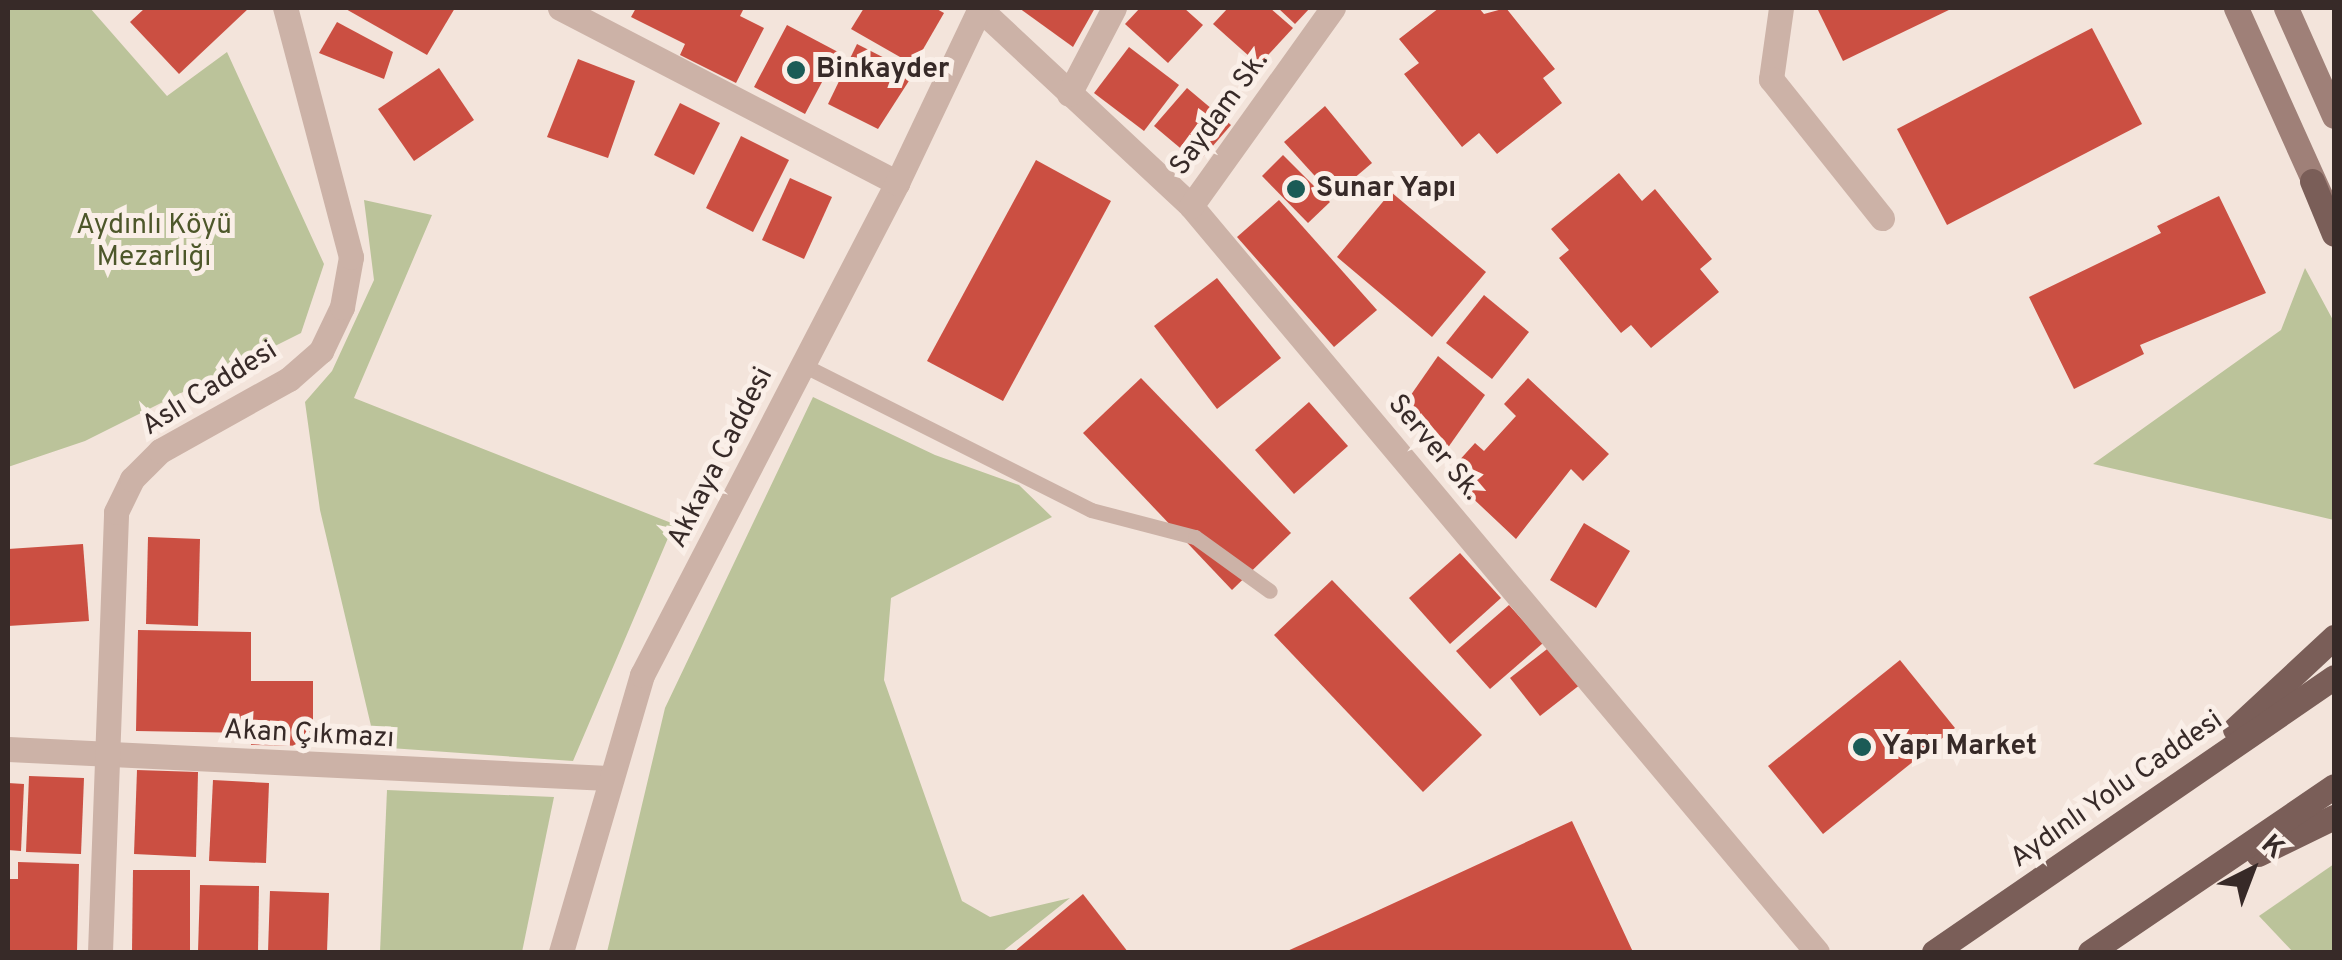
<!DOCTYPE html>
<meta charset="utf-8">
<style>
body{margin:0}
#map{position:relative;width:2342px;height:960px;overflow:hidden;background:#f3e4db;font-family:Overpass,sans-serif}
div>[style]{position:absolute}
.green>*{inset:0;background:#bbc39a}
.building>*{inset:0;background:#cb4f42}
.service>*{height:15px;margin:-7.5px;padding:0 7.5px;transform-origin:7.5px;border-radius:7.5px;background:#ccb2a7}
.minor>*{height:25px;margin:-12.5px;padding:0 12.5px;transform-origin:12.5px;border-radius:12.5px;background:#ccb2a7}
.secondary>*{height:25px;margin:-12.5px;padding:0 12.5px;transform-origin:12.5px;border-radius:12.5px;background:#9f8078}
.primary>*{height:25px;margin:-12.5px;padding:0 12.5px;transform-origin:12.5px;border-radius:12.5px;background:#7a5e58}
.dots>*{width:28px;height:28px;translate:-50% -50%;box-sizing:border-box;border:5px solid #faefe8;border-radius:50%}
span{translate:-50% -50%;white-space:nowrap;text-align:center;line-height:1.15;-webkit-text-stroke:10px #faefe8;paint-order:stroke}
.poi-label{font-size:28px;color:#372a28;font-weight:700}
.left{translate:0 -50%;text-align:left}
.street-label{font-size:28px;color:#372a28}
.park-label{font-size:28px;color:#4d572a}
.frame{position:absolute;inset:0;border:10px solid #372a28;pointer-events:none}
.north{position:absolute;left:2202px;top:820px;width:100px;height:100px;-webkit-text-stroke:8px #faefe8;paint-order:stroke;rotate:42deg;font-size:28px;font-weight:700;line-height:40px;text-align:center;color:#372a28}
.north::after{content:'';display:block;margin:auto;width:35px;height:45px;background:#372a28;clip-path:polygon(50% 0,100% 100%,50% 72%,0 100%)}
</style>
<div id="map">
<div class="green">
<div style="clip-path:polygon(8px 8px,90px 8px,167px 96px,227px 52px,324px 264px,301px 333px,85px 441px,8px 467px)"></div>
<div style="clip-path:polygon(364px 200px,432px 215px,354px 398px,674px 524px,573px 761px,376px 747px,320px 510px,305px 402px,332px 371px,374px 280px)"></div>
<div style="clip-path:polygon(2305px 268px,2334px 322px,2334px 520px,2093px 464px,2281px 330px)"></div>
<div style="clip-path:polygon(813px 397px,935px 455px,1019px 485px,1052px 517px,891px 598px,884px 680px,962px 901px,990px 917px,1070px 898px,1002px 952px,607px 952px,665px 708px)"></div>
<div style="clip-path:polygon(387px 790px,554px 797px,522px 952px,380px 952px)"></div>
<div style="clip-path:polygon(2334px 864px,2334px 952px,2293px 952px,2259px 916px)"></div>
</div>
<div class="building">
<div style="clip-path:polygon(145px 8px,249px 8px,179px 74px,130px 22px)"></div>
<div style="clip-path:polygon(344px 8px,455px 8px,427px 55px)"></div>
<div style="clip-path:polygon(636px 8px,744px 8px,740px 16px,764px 28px,736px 83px,680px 55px,685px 44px,631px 17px)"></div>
<div style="clip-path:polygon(864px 8px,935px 8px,944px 13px,914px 65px,851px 29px)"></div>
<div style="clip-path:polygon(1019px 8px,1095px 8px,1073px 47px)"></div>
<div style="clip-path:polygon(1140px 8px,1184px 8px,1203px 25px,1168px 63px,1125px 24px)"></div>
<div style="clip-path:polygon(1228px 8px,1270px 8px,1293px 28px,1259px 65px,1213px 24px)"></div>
<div style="clip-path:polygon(1278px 8px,1310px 8px,1295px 24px)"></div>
<div style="clip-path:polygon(1439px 8px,1479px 8px,1484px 14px,1506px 8px,1555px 69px,1543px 78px,1562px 103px,1497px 154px,1479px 133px,1462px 147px,1404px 74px,1419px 63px,1399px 39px)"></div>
<div style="clip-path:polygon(1817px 8px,1953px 8px,1843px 61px)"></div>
<div style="clip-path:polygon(337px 22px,393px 52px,384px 79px,319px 53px)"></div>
<div style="clip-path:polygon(787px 25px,838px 52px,805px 114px,754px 87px)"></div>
<div style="clip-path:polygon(2092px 28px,2142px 124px,1947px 225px,1897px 129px)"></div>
<div style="clip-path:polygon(857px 44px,914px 73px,878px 129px,828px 104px)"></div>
<div style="clip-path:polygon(1129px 47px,1179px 85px,1144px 131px,1094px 93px)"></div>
<div style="clip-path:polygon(578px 59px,635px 81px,608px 158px,547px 137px)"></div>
<div style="clip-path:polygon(439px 68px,474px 120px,414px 161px,378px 109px)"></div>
<div style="clip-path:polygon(1187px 88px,1231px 125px,1198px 163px,1154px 126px)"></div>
<div style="clip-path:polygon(680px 103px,720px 123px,694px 175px,654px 155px)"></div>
<div style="clip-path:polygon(1325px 106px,1372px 163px,1333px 196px,1284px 142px)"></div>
<div style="clip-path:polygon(741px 136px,789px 160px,753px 232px,706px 208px)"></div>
<div style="clip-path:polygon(1283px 155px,1330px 202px,1308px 223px,1262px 176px)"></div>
<div style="clip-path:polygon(1036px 160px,1111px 201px,1003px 401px,927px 361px)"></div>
<div style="clip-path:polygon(1619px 173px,1642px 201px,1655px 189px,1712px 259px,1700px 269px,1719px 292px,1651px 348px,1631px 325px,1621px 333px,1559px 258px,1569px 250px,1551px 229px)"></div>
<div style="clip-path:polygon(790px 178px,832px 197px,804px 259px,762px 240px)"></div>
<div style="clip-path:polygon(1391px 192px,1486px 272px,1432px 337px,1337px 257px)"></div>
<div style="clip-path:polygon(2219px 196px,2266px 293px,2140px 345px,2144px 354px,2074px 389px,2029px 297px,2161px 233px,2157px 226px)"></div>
<div style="clip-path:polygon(1279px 200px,1377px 310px,1334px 347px,1237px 237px)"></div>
<div style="clip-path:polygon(1217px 278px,1281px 358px,1217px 409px,1154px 326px)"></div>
<div style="clip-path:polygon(1484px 295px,1529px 332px,1492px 379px,1446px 343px)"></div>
<div style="clip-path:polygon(1438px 356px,1485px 395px,1447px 449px,1399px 412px)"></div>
<div style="clip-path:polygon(1141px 378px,1291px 533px,1232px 590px,1083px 433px)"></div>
<div style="clip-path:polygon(1528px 378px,1609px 454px,1583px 481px,1571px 469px,1516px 539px,1447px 474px,1475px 443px,1484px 451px,1516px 416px,1504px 404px)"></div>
<div style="clip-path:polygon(1309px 402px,1348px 446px,1294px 494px,1255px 450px)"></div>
<div style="clip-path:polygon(1584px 523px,1630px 551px,1596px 608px,1550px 580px)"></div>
<div style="clip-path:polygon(148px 537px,200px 539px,198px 626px,146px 624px)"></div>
<div style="clip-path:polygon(83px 544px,89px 621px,8px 626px,8px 549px)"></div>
<div style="clip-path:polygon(1460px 553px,1501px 598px,1450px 644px,1409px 598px)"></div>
<div style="clip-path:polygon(1332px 580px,1482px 735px,1423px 792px,1274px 635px)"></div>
<div style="clip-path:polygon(1509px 605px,1543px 643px,1490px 689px,1456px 651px)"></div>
<div style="clip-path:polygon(138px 630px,251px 632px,251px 681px,313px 681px,313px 746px,251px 745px,251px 733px,136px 731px)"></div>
<div style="clip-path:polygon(1551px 646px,1581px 684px,1540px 716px,1510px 678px)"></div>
<div style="clip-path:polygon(1900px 660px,1955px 728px,1823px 834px,1768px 766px)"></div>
<div style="clip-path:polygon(137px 770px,198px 772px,196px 857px,134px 854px)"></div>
<div style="clip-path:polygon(29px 776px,84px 778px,81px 854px,26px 852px)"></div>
<div style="clip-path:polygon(213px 780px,269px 783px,266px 863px,209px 861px)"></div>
<div style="clip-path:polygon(8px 783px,24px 784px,21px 851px,8px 850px)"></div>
<div style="clip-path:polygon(1572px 821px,1633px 952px,1285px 952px,1368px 915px)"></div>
<div style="clip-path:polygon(18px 862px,79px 864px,77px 952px,8px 952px,8px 879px,18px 879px)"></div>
<div style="clip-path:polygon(133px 870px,190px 870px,190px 952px,132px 951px)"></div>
<div style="clip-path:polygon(200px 885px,259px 886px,258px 952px,198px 952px)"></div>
<div style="clip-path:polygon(270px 891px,329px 893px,327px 952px,268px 952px)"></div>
<div style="clip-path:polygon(1083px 894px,1128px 952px,1014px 952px)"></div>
</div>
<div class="service">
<div style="left:803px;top:365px;width:322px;rotate:26.7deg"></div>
<div style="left:1091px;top:510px;width:107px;rotate:14.6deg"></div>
<div style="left:1195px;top:537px;width:92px;rotate:35.8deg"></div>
</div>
<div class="minor">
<div style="left:560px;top:8px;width:380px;rotate:27.4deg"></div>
<div style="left:979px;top:8px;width:290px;rotate:43deg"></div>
<div style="left:1191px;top:206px;width:974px;rotate:50deg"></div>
<div style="left:1781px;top:8px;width:72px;rotate:98deg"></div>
<div style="left:1771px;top:79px;width:178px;rotate:51.4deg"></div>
<div style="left:1069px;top:94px;width:97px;rotate:-62.4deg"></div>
<div style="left:1191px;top:206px;width:244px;rotate:-54.4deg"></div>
<div style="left:8px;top:749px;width:601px;rotate:2.77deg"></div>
<div style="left:100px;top:952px;width:440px;rotate:-87.9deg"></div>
<div style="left:116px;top:512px;width:37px;rotate:-64deg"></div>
<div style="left:132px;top:479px;width:40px;rotate:-45deg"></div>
<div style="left:160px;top:451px;width:148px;rotate:-29.2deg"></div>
<div style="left:289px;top:379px;width:43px;rotate:-41.2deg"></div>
<div style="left:321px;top:351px;width:49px;rotate:-64.5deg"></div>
<div style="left:342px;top:307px;width:51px;rotate:-79.8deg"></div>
<div style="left:351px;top:257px;width:258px;rotate:-104.8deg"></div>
<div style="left:561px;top:952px;width:289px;rotate:-73.7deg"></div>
<div style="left:642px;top:675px;width:554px;rotate:-62.6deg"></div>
<div style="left:897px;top:183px;width:194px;rotate:-64.6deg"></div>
</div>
<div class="secondary">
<div style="left:2236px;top:8px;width:209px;rotate:65.8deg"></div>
<div style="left:2286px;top:8px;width:118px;rotate:66deg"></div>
</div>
<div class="primary">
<div style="left:2312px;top:181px;width:57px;rotate:67.5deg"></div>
<div style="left:2235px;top:729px;width:135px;rotate:-42.9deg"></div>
<div style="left:2258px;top:854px;width:85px;rotate:-26deg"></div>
<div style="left:1934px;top:952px;width:485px;rotate:-34.5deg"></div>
<div style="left:2090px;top:952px;width:295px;rotate:-34.2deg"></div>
</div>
<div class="dots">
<div style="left:796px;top:70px;background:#1b5b56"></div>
<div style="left:1296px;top:189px;background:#1b5b56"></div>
<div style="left:1862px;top:747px;background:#1b5b56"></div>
</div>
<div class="poi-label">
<span class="left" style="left:816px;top:70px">Binkayder</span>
<span class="left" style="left:1316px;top:189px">Sunar Yapı</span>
<span class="left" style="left:1882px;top:747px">Yapı Market</span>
</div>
<div class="street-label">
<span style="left:1220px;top:114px;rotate:-54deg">Saydam Sk.</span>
<span style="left:210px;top:389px;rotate:-32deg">Aslı Caddesi</span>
<span style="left:1434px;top:448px;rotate:50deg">Server Sk.</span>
<span style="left:721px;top:458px;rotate:-63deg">Akkaya Caddesi</span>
<span style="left:309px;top:735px;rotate:3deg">Akan Çıkmazı</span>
<span style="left:2117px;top:790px;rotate:-35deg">Aydınlı Yolu Caddesi</span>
</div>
<div class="park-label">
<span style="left:154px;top:242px">Aydınlı Köyü<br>Mezarlığı</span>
</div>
<div class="frame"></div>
<div class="north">K</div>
</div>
